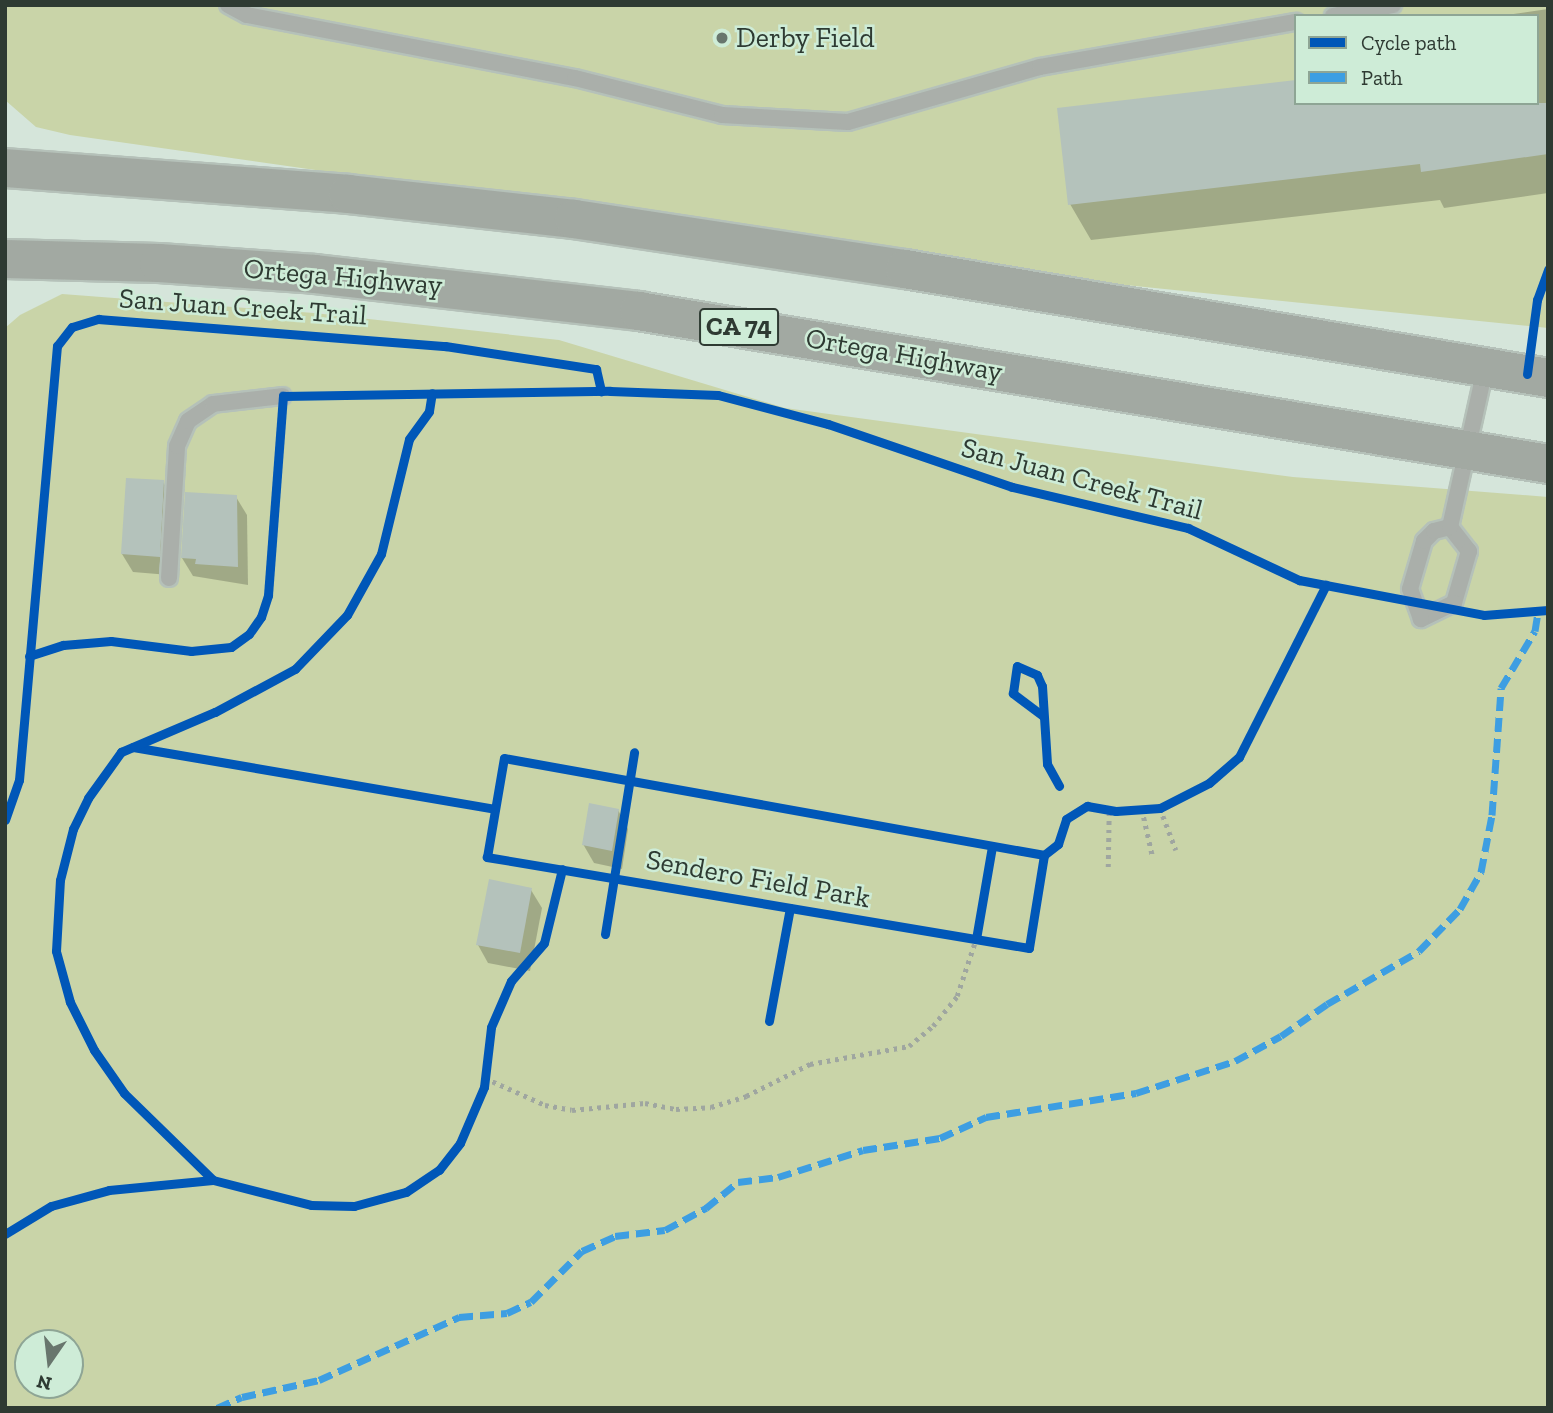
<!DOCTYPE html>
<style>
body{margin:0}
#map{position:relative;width:1553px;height:1413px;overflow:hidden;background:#d5e5da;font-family:"Zilla Slab",serif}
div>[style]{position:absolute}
.green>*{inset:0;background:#c9d4a8}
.shadow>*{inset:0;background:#0003}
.building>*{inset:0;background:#b4c2bb}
.path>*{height:4.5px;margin-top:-2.25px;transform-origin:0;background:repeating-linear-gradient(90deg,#9fa6a0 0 3.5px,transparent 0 8.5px)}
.roads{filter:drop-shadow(2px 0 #b5c1b9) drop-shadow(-2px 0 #b5c1b9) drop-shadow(0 2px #b5c1b9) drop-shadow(0 -2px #b5c1b9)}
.lane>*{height:16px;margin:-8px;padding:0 8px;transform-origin:8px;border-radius:8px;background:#aaafaa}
.primary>*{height:38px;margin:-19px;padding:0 19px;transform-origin:19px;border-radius:19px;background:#a2a9a2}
.quiet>*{height:7px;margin-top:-3.5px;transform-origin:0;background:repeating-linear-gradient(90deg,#3d9ee2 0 14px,transparent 0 21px)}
.cycleway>*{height:9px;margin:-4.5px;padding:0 4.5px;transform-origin:4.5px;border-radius:4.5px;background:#0057b8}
.dots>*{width:19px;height:19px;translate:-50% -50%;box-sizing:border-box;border:4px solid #ceecd7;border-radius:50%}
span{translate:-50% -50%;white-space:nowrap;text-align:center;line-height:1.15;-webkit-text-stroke:5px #ceecd7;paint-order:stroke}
.shield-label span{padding:2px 5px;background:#ceecd7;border:2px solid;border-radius:5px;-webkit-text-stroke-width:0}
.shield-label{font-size:26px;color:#2e3a32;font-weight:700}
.poi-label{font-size:28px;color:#2e3a32}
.left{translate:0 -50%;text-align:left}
.street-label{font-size:28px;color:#2e3a32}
.frame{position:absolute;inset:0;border:7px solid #2e3a32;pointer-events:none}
.legend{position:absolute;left:1294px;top:14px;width:245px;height:91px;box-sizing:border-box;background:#ceecd7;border:2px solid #8ea595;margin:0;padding:9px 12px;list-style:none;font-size:21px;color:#2e3a32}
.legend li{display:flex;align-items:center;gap:14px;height:35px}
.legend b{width:35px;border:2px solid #8ea595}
.north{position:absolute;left:14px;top:1329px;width:70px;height:70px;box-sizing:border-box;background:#ceecd7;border:2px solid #8ea595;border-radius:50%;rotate:194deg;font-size:19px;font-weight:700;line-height:28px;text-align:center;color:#2e3a32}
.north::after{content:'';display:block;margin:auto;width:24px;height:32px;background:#68766d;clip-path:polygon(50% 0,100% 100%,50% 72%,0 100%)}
</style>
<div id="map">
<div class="green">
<div style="clip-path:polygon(evenodd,5px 5px,1548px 5px,1548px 328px,1106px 283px,70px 135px,36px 127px,5px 100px,5px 5px,1296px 16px,1537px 16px,1537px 103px,1296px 103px,1296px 16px)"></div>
<div style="clip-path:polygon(evenodd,62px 294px,314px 313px,559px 340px,785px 408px,1293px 477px,1548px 497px,1548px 1408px,5px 1408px,5px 328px,20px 315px,62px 294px,28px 1343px,70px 1343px,70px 1385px,28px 1385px,28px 1343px)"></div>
</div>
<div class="shadow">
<div style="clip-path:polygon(1548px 9px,1548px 193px,1444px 208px,1440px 200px,1091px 240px,1070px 204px,1296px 103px,1537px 103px,1537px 16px,1499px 16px)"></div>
<div style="clip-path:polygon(163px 482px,174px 501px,169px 575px,133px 572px,122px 554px)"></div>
<div style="clip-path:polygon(236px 497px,247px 515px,248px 585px,193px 576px,182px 558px)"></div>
<div style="clip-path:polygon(618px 810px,628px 829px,622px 869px,594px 863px,583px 844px)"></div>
<div style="clip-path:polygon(531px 890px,542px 908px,530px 971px,488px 963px,478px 945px)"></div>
</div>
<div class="building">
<div style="clip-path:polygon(1296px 80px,1296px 103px,1548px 103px,1548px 154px,1421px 172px,1420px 164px,1068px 205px,1057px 108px)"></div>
<div style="clip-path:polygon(126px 478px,164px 480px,160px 557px,121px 554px)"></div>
<div style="clip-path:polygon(185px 492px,237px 495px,238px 567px,195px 564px,196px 559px,181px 558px)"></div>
<div style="clip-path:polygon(589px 803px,619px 809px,612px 851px,582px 845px)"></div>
<div style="clip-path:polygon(489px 879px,532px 888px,520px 953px,476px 945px)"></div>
</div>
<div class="path">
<div style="left:1160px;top:808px;width:45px;rotate:69.1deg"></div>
<div style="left:1142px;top:809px;width:50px;rotate:77.3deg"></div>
<div style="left:1108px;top:867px;width:58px;rotate:-89deg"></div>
<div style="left:485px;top:1078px;width:66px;rotate:24.2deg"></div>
<div style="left:545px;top:1105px;width:27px;rotate:10deg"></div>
<div style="left:572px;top:1110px;width:73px;rotate:-5.5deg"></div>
<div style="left:645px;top:1103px;width:32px;rotate:11deg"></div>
<div style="left:676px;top:1109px;width:35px;rotate:-3deg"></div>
<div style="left:711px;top:1107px;width:37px;rotate:-17deg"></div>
<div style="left:746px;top:1096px;width:72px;rotate:-26.6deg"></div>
<div style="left:810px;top:1064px;width:101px;rotate:-10.3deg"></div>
<div style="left:909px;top:1046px;width:31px;rotate:-40deg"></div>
<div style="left:933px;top:1026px;width:38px;rotate:-51deg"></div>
<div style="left:957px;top:996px;width:60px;rotate:-71.6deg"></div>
</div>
<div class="roads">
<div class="lane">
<div style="left:228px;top:5px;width:21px;rotate:28deg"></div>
<div style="left:247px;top:15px;width:334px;rotate:10.9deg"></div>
<div style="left:575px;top:78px;width:152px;rotate:14.1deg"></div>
<div style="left:722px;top:115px;width:126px;rotate:3.2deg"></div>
<div style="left:848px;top:122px;width:200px;rotate:-16deg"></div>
<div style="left:1040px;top:67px;width:260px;rotate:-10deg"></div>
<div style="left:1333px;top:16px;width:61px;rotate:-10.4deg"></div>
<div style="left:1450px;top:527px;width:31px;rotate:52deg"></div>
<div style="left:1469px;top:551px;width:54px;rotate:106.1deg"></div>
<div style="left:1454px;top:603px;width:37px;rotate:154deg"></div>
<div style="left:1421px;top:619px;width:32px;rotate:-110deg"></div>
<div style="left:1410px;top:589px;width:50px;rotate:-73.7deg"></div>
<div style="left:1424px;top:541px;width:14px;rotate:-45deg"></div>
<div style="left:1434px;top:531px;width:16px;rotate:-14deg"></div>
<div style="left:1450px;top:527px;width:162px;rotate:-77.5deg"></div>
<div style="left:169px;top:578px;width:132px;rotate:-86.5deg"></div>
<div style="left:177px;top:446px;width:27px;rotate:-66deg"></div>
<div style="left:188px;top:421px;width:30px;rotate:-34deg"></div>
<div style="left:213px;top:404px;width:70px;rotate:-6.5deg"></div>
</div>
<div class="primary">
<div style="left:5px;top:168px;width:344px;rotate:4.3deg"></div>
<div style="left:348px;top:194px;width:227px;rotate:6.3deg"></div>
<div style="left:574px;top:219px;width:335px;rotate:8.6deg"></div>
<div style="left:905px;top:269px;width:652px;rotate:9.62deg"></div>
<div style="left:5px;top:259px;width:154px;rotate:1.5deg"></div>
<div style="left:159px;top:263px;width:156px;rotate:4deg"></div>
<div style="left:315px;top:274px;width:326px;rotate:6.5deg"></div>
<div style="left:639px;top:311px;width:922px;rotate:9.55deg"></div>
</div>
</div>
<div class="quiet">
<div style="left:217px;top:1408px;width:27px;rotate:-24deg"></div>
<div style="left:242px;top:1397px;width:79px;rotate:-12.4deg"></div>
<div style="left:319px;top:1380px;width:154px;rotate:-24.2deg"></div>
<div style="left:459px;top:1317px;width:48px;rotate:-4.8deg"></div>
<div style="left:507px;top:1313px;width:26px;rotate:-25deg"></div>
<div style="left:531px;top:1302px;width:72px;rotate:-45deg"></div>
<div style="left:582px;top:1251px;width:36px;rotate:-24deg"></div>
<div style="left:615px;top:1236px;width:50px;rotate:-6.8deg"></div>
<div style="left:665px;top:1230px;width:47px;rotate:-28.2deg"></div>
<div style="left:706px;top:1208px;width:41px;rotate:-39.1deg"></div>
<div style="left:738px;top:1182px;width:40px;rotate:-7.1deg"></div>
<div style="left:778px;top:1177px;width:89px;rotate:-17.6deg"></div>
<div style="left:863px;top:1150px;width:78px;rotate:-8.9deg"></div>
<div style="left:940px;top:1138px;width:51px;rotate:-24.5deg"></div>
<div style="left:986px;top:1117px;width:152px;rotate:-9.1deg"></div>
<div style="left:1136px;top:1093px;width:104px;rotate:-17.9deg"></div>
<div style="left:1235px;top:1061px;width:52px;rotate:-28.5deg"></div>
<div style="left:1281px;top:1036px;width:56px;rotate:-34.8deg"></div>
<div style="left:1327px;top:1004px;width:106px;rotate:-29.9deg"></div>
<div style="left:1419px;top:951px;width:59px;rotate:-45.7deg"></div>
<div style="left:1460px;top:909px;width:43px;rotate:-60.4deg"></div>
<div style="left:1481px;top:872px;width:58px;rotate:-79.1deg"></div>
<div style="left:1492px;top:815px;width:127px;rotate:-85.9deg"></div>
<div style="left:1501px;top:688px;width:66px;rotate:-59.2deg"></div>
<div style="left:1535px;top:631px;width:20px;rotate:-81deg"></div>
</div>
<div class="cycleway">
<div style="left:1527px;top:374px;width:75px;rotate:-82.3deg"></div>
<div style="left:1537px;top:300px;width:33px;rotate:-70deg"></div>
<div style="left:29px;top:656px;width:36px;rotate:-18deg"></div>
<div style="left:63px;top:645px;width:48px;rotate:-4.8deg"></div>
<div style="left:111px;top:641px;width:81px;rotate:7.1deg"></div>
<div style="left:191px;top:651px;width:40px;rotate:-5.7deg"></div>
<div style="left:231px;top:647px;width:22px;rotate:-36deg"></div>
<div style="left:249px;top:634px;width:21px;rotate:-55deg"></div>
<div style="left:261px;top:617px;width:23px;rotate:-72deg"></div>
<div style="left:268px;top:595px;width:200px;rotate:-85.7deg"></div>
<div style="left:283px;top:396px;width:327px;rotate:-0.9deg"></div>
<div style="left:610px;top:391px;width:108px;rotate:2.1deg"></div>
<div style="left:718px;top:395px;width:114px;rotate:14.8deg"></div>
<div style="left:828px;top:424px;width:194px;rotate:18.9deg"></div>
<div style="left:1012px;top:487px;width:181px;rotate:13.1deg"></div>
<div style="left:1188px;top:528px;width:123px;rotate:25.1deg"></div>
<div style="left:1299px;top:580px;width:188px;rotate:10.7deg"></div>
<div style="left:1484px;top:615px;width:64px;rotate:-4.5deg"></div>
<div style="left:1043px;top:716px;width:38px;rotate:-143deg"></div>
<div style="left:1013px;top:693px;width:27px;rotate:-82deg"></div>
<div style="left:1017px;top:666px;width:22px;rotate:24deg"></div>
<div style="left:1037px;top:675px;width:12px;rotate:66deg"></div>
<div style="left:1042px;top:686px;width:78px;rotate:86.3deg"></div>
<div style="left:1047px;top:764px;width:25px;rotate:61deg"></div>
<div style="left:133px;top:747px;width:367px;rotate:9.7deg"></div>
<div style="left:5px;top:820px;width:42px;rotate:-70.7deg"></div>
<div style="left:19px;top:780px;width:436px;rotate:-85deg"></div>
<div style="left:57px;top:346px;width:24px;rotate:-52deg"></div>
<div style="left:72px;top:327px;width:28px;rotate:-17deg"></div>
<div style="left:99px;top:319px;width:347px;rotate:4.5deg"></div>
<div style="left:445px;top:346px;width:153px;rotate:8.7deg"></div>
<div style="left:596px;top:369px;width:23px;rotate:77deg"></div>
<div style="left:1044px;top:855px;width:94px;rotate:99.2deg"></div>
<div style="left:1029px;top:948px;width:550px;rotate:-170.47deg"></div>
<div style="left:487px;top:857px;width:100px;rotate:-80.3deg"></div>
<div style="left:504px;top:758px;width:549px;rotate:10.18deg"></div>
<div style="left:1044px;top:855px;width:18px;rotate:-38deg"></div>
<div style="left:1058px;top:844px;width:26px;rotate:-72deg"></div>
<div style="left:1066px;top:819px;width:25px;rotate:-32deg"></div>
<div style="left:1087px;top:806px;width:29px;rotate:10deg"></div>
<div style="left:1116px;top:811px;width:44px;rotate:-3.9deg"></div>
<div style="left:1160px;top:808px;width:55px;rotate:-27deg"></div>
<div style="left:1209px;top:783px;width:40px;rotate:-41deg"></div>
<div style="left:1239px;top:757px;width:193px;rotate:-63.2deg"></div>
<div style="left:605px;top:934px;width:184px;rotate:-80.9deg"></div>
<div style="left:976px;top:939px;width:94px;rotate:-80.2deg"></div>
<div style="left:769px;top:1021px;width:115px;rotate:-79.5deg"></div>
<div style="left:213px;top:1180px;width:124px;rotate:-135.7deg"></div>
<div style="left:124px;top:1093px;width:52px;rotate:-124.9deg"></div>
<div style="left:94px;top:1050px;width:54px;rotate:-116.6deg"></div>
<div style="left:70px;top:1002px;width:53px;rotate:-105.4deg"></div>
<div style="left:56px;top:951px;width:71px;rotate:-86.8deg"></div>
<div style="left:60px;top:880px;width:53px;rotate:-75.7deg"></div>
<div style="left:73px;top:829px;width:34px;rotate:-64deg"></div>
<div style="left:88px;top:798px;width:57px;rotate:-54.3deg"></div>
<div style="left:121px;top:752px;width:102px;rotate:-23.1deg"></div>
<div style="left:215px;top:712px;width:91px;rotate:-28.3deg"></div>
<div style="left:295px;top:669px;width:75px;rotate:-46.1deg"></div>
<div style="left:347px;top:615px;width:70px;rotate:-60.9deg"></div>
<div style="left:381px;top:554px;width:118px;rotate:-76.3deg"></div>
<div style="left:409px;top:439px;width:34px;rotate:-54deg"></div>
<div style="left:429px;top:411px;width:18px;rotate:-81deg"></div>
<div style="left:5px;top:1234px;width:54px;rotate:-31.3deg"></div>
<div style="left:51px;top:1206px;width:60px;rotate:-15.4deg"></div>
<div style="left:109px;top:1190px;width:104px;rotate:-5.5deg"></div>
<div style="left:213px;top:1180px;width:101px;rotate:14.3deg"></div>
<div style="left:311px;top:1205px;width:43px;rotate:1.3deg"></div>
<div style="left:354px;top:1206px;width:54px;rotate:-15.1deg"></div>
<div style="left:406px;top:1192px;width:40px;rotate:-34deg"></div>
<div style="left:439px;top:1170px;width:34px;rotate:-52deg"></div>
<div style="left:460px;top:1143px;width:61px;rotate:-66.8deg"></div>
<div style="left:484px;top:1087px;width:60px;rotate:-83.3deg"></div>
<div style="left:491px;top:1027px;width:50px;rotate:-66.5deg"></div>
<div style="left:511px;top:981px;width:50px;rotate:-49deg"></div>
<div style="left:544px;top:943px;width:76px;rotate:-76.3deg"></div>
</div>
<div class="dots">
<div style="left:722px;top:38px;background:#68766d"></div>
</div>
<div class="shield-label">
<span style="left:739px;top:327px">CA 74</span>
</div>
<div class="poi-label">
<span class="left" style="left:736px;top:38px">Derby Field</span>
</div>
<div class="street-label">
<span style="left:343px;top:277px;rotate:5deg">Ortega Highway</span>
<span style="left:243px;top:307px;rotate:4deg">San Juan Creek Trail</span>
<span style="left:904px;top:355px;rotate:10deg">Ortega Highway</span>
<span style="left:1082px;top:479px;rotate:15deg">San Juan Creek Trail</span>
<span style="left:758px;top:879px;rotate:10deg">Sendero Field Park</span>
</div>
<div class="frame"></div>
<ul class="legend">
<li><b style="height:9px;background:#0057b8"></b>Cycle path</li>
<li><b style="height:9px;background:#3d9ee2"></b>Path</li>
</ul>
<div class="north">N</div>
</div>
